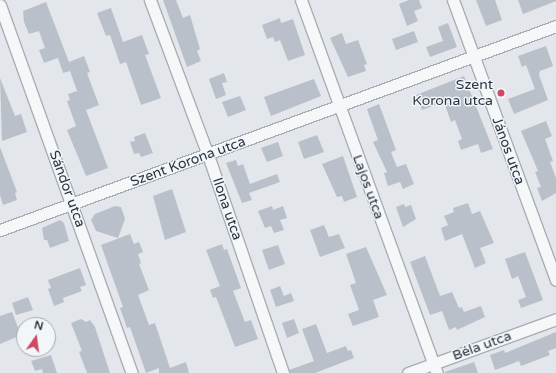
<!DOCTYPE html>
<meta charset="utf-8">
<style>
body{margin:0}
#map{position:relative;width:556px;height:373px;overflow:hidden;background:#e3e7eb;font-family:"Varela Round",sans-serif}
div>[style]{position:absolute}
.building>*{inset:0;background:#bac0c9}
.roads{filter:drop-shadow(1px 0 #a8aeb6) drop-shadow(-1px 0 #a8aeb6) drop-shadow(0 1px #a8aeb6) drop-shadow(0 -1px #a8aeb6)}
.minor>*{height:11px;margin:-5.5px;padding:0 5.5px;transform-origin:5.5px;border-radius:5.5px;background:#f6f7f9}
.dots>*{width:11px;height:11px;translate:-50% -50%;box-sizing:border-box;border:2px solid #f3f6f8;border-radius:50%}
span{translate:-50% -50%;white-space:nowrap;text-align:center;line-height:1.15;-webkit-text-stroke:3px #f3f6f8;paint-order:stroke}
.poi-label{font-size:14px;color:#2a3544}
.right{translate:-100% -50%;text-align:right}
.street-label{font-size:14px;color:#2a3544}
.north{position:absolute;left:16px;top:317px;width:40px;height:40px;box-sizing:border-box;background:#f3f6f8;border:1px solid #a3a9b0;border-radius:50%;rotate:14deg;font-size:11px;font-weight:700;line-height:16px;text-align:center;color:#2a3544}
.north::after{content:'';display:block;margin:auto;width:14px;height:18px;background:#d04864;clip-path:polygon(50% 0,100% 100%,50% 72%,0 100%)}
</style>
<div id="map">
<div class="building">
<div style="clip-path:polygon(163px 0,176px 0,183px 18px,190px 15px,200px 49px,197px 51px,201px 61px,187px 67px)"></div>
<div style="clip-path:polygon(409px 0,419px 0,422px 8px,414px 11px,418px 21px,407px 26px,399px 4px)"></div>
<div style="clip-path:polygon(476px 0,495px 0,502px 20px,486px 26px)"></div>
<div style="clip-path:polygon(518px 0,556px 0,556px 1px,523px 14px)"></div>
<div style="clip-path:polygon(46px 2px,69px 62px,84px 56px,90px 72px,87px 73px,99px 105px,86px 110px,108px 168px,86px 176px,67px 130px,76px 126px,67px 101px,70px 100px,68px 94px,77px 91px,70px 71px,63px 73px,58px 58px,44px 63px,39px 50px,45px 48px,39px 31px,29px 34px,24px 22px,23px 11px)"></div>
<div style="clip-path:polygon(111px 8px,123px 42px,142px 35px,149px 54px,145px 55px,161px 98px,141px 105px,126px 62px,120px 64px,110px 35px,106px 36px,97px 13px)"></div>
<div style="clip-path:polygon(280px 18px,281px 23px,293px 19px,305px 55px,288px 61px,280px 40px,275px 42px,273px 37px,267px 39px,262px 25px)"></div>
<div style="clip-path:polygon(448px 23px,457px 47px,430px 57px,426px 47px,443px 41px,438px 27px)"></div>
<div style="clip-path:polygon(414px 31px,418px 42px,396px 50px,392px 39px)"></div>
<div style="clip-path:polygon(342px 33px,346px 44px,358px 40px,367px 64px,364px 65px,366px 71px,348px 77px,330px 38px)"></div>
<div style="clip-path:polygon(546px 46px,553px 66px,540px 71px,539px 75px,548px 100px,514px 114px,508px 99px,535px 89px,526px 65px,522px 67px,518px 56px)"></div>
<div style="clip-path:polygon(224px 73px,227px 82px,222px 83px,226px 95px,216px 99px,209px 79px)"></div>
<div style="clip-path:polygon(464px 76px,493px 149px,481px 153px,478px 144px,461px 150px,458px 141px,462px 139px,455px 120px,451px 122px,444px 102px,422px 110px,416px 95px)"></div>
<div style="clip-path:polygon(0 78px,15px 116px,21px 114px,27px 132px,2px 141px)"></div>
<div style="clip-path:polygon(314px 79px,321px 96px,271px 116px,264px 97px)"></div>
<div style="clip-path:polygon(240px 96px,246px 110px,228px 117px,222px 102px)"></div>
<div style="clip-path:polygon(379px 104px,396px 150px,391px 152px,397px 167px,406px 164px,414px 184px,403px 189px,400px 182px,388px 186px,384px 173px,387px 172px,373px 142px,378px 140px,367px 109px)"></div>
<div style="clip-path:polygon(546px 121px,552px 136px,545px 139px,553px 161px,550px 162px,556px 178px,556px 193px,542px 201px,537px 188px,541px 187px,535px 172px,538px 171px,521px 131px)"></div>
<div style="clip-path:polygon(145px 133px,153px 153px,141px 157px,139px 153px,134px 154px,130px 142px,135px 141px,134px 137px)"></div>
<div style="clip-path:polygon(317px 135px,324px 152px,304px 159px,298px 142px)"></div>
<div style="clip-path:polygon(278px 142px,283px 156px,267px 162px,261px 148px)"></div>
<div style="clip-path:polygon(0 147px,17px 192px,15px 193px,17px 200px,3px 205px,0 195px)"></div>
<div style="clip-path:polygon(343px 156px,357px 197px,344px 202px,342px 196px,337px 197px,322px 164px)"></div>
<div style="clip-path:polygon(236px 160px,238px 166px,243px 164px,250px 184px,277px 174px,280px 182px,249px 193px,252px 200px,242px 203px,226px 163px)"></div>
<div style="clip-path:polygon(172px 189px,186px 232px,165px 240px,153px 196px)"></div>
<div style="clip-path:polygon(468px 203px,472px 214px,480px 211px,494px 243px,480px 248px,486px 263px,475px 268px,462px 234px,445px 241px,441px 228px,448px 225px,444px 216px,454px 212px,453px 208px)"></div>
<div style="clip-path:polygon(404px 204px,405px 207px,411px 205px,416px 219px,403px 227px,396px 207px)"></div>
<div style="clip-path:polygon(115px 206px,121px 207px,125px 219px,118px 238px,96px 231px,91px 220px,95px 214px)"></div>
<div style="clip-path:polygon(272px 206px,273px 210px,283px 206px,287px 218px,280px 220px,284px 230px,274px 233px,271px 226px,265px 228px,258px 211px)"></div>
<div style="clip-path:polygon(60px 220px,64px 223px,69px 241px,50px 248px,47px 240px,44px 240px,42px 228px)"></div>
<div style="clip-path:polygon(324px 225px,329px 237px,339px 234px,345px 248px,320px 257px,310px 230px)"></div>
<div style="clip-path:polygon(130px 234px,134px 244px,139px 242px,143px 252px,138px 254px,141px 263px,139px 264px,149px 290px,138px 295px,149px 325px,155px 323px,170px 368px,186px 362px,189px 373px,159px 373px,159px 368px,146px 373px,130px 327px,127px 328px,120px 308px,123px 307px,101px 245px)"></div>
<div style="clip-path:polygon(222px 244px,224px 250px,227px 249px,241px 288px,233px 291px,245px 322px,251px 320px,258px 339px,235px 347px,216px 297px,213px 298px,210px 290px,220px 286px,206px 250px)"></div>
<div style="clip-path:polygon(278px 245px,285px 264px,269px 270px,262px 250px)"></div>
<div style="clip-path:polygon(366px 247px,387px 295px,373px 300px,379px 317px,353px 326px,348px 314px,359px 310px,350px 285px,356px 283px,346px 254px)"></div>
<div style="clip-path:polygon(525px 252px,543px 300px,521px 308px,518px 300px,526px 297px,518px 276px,512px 279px,505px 259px)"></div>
<div style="clip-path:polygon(425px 256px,440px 296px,452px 292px,459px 308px,462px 307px,464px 312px,481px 306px,485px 317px,457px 330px,456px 327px,449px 330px,442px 311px,430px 315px,410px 262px)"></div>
<div style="clip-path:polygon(80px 268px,86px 285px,80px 287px,82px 291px,63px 298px,64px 302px,54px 306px,48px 289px,51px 288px,48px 280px)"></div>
<div style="clip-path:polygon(280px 286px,284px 296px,291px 293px,294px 301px,276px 307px,270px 290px)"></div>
<div style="clip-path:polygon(28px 297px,33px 310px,16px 315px,12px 303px)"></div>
<div style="clip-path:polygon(12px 312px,21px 335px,0 344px,0 316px)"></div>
<div style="clip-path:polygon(81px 319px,86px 322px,90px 320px,95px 327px,110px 373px,87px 373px,79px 352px,82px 351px,71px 323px)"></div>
<div style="clip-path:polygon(294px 319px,299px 333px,287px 338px,282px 323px)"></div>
<div style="clip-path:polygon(316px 324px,327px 353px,346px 346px,348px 351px,351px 350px,354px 358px,315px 373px,290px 373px,289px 370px,314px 361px,302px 329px)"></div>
<div style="clip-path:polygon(556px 332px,556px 348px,548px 351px,550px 355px,521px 366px,519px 361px,495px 370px,490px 355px,504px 350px,505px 353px)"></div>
<div style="clip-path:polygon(51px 355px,57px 373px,43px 373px,42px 369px,35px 371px,31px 361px)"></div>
<div style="clip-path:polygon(474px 362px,478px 373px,445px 373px,445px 372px)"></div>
</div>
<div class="roads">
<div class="minor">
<div style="left:150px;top:0;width:165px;rotate:69.5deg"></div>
<div style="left:208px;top:155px;width:231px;rotate:71deg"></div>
<div style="left:301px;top:0;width:397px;rotate:70deg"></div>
<div style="left:453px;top:0;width:298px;rotate:69.8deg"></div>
<div style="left:0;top:5px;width:391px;rotate:70.3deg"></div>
<div style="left:0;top:230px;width:592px;rotate:-20.15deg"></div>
<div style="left:408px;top:373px;width:158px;rotate:-20deg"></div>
</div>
</div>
<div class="dots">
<div style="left:501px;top:93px;background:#d04864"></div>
</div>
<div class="poi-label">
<span class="right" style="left:493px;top:93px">Szent<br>Korona utca</span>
</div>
<div class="street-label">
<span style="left:508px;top:151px;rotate:70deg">János utca</span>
<span style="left:188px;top:162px;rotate:-20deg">Szent Korona utca</span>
<span style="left:368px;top:187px;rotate:70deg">Lajos utca</span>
<span style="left:67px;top:189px;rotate:70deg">Sándor utca</span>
<span style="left:227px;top:209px;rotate:71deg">Ilona utca</span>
<span style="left:482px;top:346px;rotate:-20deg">Béla utca</span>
</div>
<div class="north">N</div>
</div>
